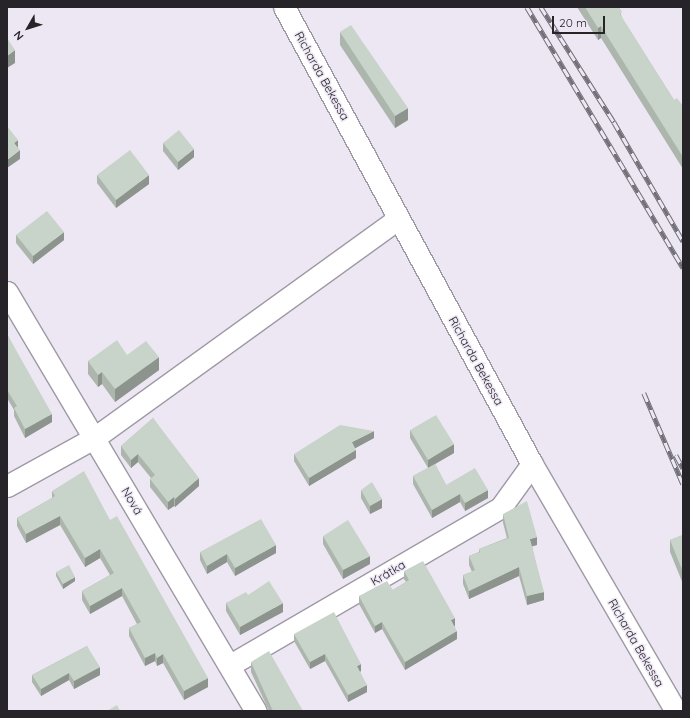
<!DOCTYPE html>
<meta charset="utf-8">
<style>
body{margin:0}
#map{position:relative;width:690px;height:718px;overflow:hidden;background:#ede7f4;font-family:Quicksand,sans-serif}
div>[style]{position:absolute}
.roads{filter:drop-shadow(1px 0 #9e99a5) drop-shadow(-1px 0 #9e99a5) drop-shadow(0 1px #9e99a5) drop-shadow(0 -1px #9e99a5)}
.minor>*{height:21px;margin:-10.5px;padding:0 10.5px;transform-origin:10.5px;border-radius:10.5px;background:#fff}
.rail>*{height:4.5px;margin-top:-2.25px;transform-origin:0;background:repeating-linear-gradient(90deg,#ede7f4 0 9px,#726f77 0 18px);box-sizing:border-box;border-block:1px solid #726f77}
.wall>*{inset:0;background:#acb6ad}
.shaded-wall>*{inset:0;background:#8c948d}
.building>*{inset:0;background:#c8d4c9}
span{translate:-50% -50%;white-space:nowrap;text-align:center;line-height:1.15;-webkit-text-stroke:3px #ede7f4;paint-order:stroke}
.street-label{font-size:12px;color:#262429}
.frame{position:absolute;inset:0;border:8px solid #262429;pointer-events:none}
.north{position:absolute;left:8px;top:8px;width:40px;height:40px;-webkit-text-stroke:3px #ede7f4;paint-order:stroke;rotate:231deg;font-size:11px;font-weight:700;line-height:16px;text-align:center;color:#262429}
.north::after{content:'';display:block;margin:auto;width:14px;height:18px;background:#262429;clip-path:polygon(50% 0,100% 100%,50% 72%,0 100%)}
.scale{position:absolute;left:552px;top:16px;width:53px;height:18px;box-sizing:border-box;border:2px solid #262429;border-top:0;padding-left:5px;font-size:12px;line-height:14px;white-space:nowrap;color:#262429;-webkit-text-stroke:3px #ede7f4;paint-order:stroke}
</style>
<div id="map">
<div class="roads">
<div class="minor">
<div style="left:284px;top:7px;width:520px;rotate:61.51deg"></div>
<div style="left:532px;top:464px;width:286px;rotate:59.8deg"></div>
<div style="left:7px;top:292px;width:487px;rotate:59.3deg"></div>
<div style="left:7px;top:486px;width:99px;rotate:-28.9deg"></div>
<div style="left:94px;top:438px;width:375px;rotate:-35.8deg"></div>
<div style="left:230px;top:665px;width:314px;rotate:-30.2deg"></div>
<div style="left:501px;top:507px;width:53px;rotate:-54.2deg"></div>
</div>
</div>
<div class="rail">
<div style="left:527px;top:7px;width:304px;rotate:59.1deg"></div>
<div style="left:541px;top:7px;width:136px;rotate:57.6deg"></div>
<div style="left:614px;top:122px;width:138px;rotate:59.9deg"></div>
<div style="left:644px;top:393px;width:99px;rotate:66.8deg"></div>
<div style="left:676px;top:455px;width:15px;rotate:62deg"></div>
</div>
<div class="wall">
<div style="clip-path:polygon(577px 7px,619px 7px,622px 18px,674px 100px,683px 106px,683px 169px,601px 38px,598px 40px)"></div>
<div style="clip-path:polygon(340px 32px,408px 120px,395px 128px,340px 45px)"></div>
<div style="clip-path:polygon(163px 143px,194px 157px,178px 170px,163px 151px)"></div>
<div style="clip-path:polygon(97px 175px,149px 184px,116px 208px,97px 183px)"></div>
<div style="clip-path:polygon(16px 235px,64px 240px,33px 264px,16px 243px)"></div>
<div style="clip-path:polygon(7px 334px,52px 422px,25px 438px,14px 416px,14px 410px,7px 398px)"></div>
<div style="clip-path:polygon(127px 355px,159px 370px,115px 402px,102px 384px,98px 387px,88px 374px,88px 361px)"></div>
<div style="clip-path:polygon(153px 418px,199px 486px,175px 507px,174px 506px,168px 510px,150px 487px,150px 479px,151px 478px,138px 462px,131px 468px,121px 455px,121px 446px)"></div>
<div style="clip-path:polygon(410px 430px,454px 453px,435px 464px,446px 485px,488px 498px,465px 511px,460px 502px,432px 518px,413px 484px,413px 476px,428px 468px,410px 438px)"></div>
<div style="clip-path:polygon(374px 438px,355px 448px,356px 458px,309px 486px,294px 461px,294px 454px)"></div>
<div style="clip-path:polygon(361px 490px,382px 508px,370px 514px,361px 498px)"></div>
<div style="clip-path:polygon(52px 491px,110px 520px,208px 687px,184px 700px,163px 663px,157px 666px,155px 661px,145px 666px,129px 636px,129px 628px,137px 624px,122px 596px,90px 614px,82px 600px,82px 591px,110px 575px,100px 558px,85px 567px,60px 525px,26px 543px,17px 526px,17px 518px,52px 498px)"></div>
<div style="clip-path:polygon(503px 514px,537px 545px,532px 546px,544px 600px,527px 605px,519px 576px,469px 599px,463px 584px,463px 575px,472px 572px,469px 565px,469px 556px,479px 552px,479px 549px,507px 538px,503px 523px)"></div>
<div style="clip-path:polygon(683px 535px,683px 584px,670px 552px,670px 540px)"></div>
<div style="clip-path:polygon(323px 536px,370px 564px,343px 579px,323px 544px)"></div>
<div style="clip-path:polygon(200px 552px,276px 553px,235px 576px,227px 562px,207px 574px,200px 560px)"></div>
<div style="clip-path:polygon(404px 571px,455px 626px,454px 626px,457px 639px,405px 670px,382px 629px,375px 633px,359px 604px,359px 596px,393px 590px,406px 582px,404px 579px)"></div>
<div style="clip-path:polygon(56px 572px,75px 581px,63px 589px,56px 576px)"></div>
<div style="clip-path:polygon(248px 595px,283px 612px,240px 635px,226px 611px,226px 603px)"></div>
<div style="clip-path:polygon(294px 634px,361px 671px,360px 672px,367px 692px,348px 702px,325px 661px,310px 669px,294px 641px)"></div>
<div style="clip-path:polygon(87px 646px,100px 675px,74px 689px,69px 680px,41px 696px,32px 682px,32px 675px)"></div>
<div style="clip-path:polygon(251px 662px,303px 711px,269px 711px,251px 672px)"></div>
</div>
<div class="shaded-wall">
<div style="clip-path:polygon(601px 26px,601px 38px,598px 40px,598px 28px)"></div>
<div style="clip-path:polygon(15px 50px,15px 63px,7px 68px,7px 56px)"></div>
<div style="clip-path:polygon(408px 108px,408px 120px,395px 128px,395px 116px)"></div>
<div style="clip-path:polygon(18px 140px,18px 149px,14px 143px)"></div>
<div style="clip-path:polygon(194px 149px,194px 157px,178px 170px,178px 162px)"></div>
<div style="clip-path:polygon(20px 150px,20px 159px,7px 168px,7px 160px)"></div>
<div style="clip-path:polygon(149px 175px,149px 184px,116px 208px,116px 200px)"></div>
<div style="clip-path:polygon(64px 232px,64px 240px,33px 264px,33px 256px)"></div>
<div style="clip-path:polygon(159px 357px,159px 370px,115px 402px,115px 389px)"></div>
<div style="clip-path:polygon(102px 372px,102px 384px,98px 387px,98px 375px)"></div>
<div style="clip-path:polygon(52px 414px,52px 422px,25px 438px,25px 429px)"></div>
<div style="clip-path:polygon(374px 431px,374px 438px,352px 450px,352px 442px)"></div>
<div style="clip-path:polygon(454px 444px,454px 453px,428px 468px,428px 460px)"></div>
<div style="clip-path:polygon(356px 450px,356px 458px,309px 486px,309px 478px)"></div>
<div style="clip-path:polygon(138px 454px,138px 462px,131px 468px,131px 460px)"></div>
<div style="clip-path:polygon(199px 478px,199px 486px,175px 507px,175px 499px)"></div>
<div style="clip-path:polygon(488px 490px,488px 498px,465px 511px,465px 503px)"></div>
<div style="clip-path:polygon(460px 494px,460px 502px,432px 518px,432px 510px)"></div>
<div style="clip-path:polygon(174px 497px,174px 506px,168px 510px,168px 502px)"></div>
<div style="clip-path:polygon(382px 499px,382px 508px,370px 514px,370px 506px)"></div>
<div style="clip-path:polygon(60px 516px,60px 525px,26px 543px,26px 534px)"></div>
<div style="clip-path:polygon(537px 537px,537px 545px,530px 547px,530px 539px)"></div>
<div style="clip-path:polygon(276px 545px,276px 553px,235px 576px,235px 568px)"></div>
<div style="clip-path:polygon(100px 549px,100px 558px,85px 567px,85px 558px)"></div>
<div style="clip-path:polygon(227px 554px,227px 562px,207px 574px,207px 566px)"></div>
<div style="clip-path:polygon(370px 556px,370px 564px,343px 579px,343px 570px)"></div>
<div style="clip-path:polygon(519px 567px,519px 576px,469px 599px,469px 591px)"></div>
<div style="clip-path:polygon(75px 577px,75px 581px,63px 589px,63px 584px)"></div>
<div style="clip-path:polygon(122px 588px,122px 596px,90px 614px,90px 606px)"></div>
<div style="clip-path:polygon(544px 592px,544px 600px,527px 605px,527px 596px)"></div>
<div style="clip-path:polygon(283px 603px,283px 612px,240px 635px,240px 627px)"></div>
<div style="clip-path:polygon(455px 618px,455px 626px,451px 628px,451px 620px)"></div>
<div style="clip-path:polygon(382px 622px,382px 629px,375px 633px,375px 626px)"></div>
<div style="clip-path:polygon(457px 631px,457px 639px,405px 670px,405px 662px)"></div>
<div style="clip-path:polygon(155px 653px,155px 661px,145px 666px,145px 658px)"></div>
<div style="clip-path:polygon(163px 654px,163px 663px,157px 666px,157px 658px)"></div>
<div style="clip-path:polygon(325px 654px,325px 661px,310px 669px,310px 662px)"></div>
<div style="clip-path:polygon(361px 664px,361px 671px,357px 673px,357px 666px)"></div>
<div style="clip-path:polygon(100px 667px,100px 675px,74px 689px,74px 681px)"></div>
<div style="clip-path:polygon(69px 673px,69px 680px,41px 696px,41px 689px)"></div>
<div style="clip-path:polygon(208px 678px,208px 687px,184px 700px,184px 691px)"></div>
<div style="clip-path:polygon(367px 685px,367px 692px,348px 702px,348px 695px)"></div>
</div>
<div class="building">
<div style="clip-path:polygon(585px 7px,619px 7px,622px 12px,620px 14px,674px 100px,677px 98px,683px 106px,683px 157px,601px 26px,598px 28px)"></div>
<div style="clip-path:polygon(351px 25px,408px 108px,395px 116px,340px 32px)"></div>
<div style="clip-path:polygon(7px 38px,15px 50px,7px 56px)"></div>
<div style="clip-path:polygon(7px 126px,18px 140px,14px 143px,20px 150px,7px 160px)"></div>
<div style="clip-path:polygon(179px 130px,194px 149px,178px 162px,163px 143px)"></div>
<div style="clip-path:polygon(130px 150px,149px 175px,116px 200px,97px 175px)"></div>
<div style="clip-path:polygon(47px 211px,64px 232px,33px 256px,16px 235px)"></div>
<div style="clip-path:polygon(7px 334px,52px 414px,25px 429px,14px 408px,17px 406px,7px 390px)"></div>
<div style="clip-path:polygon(117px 340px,127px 355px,146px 341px,159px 357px,115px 389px,102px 372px,98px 375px,88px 361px)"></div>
<div style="clip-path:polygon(436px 415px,454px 444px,428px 460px,410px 430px)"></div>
<div style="clip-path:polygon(153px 418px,199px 478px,175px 499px,174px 497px,168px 502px,150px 479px,155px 475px,138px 454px,131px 460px,121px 446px)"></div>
<div style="clip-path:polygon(340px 425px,374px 431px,352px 442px,356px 450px,309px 478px,294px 454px)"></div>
<div style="clip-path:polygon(435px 464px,446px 485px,475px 468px,488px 490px,465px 503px,460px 494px,432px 510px,413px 476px)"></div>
<div style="clip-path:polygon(84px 471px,110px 520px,117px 516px,208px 678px,184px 691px,163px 654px,157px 658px,155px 653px,145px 658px,129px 628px,141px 622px,122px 588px,90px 606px,82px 591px,114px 573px,100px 549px,85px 558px,60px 516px,26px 534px,17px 518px,55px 496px,52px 491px)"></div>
<div style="clip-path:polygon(372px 482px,382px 499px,370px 506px,361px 490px)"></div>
<div style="clip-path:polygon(527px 501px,537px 537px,530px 539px,544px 592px,527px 596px,519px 567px,469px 591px,463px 575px,475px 570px,469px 556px,480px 552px,479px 549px,509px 538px,503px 514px)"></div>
<div style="clip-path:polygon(261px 519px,276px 545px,235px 568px,227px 554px,207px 566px,200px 552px)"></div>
<div style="clip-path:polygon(348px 520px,370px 556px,343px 570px,323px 536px)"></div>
<div style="clip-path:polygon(683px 535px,683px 572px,670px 540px)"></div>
<div style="clip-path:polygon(423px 561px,455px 618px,451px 620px,457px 631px,405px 662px,382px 622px,375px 626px,359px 596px,387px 581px,393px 590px,409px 580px,404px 571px)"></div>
<div style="clip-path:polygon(69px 565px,75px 577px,63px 584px,56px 572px)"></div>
<div style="clip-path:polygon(269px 581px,283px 603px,240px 627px,226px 603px,246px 592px,248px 595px)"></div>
<div style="clip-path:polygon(334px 612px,361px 664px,357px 666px,367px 685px,348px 695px,325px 654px,310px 662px,294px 634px)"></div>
<div style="clip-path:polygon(87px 646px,100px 667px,74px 681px,69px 673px,41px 689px,32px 675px)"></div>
<div style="clip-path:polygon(269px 651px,303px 711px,273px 711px,251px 662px)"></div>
<div style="clip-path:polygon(117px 705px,120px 711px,107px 711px)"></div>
</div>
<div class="street-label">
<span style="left:322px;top:76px;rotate:61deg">Richarda Bekessa</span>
<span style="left:476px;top:361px;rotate:61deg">Richarda Bekessa</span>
<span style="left:132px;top:501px;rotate:59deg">Nová</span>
<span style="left:388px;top:573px;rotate:-30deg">Krátka</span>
<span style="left:636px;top:643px;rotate:60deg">Richarda Bekessa</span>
</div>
<div class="frame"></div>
<div class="north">N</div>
<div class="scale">20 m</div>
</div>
